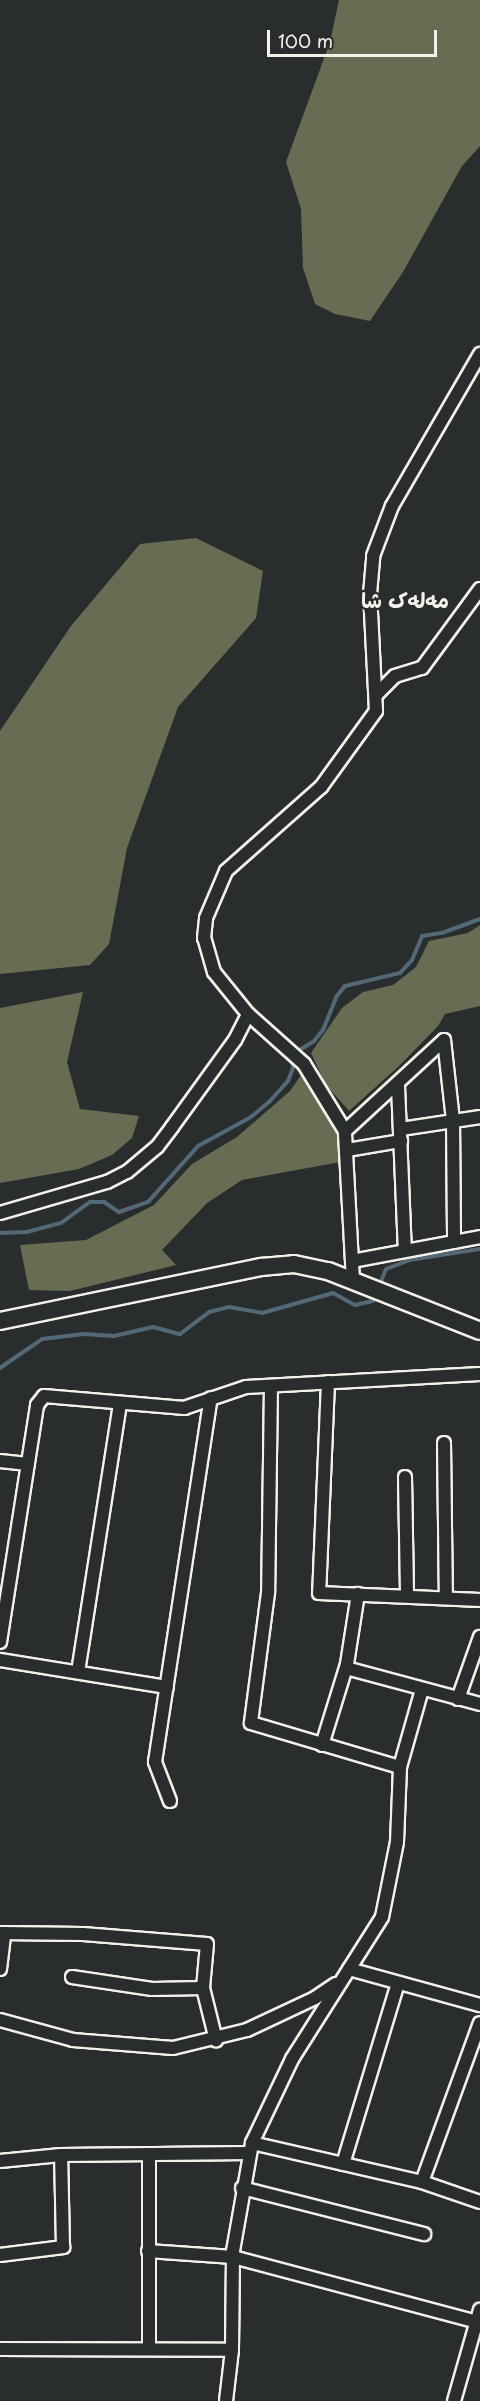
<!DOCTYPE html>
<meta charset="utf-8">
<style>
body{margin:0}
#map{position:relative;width:480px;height:2401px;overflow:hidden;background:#2a2d2e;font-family:"Playpen Sans","Playpen Sans Arabic",sans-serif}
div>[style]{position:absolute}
.green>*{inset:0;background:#666d53}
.stream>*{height:4px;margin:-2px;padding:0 2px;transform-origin:2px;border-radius:2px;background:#536977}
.roads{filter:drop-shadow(2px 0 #f4f1e8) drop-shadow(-2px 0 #f4f1e8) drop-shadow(0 2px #f4f1e8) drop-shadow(0 -2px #f4f1e8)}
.minor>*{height:12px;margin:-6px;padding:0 6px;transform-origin:6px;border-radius:6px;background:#2a2d2e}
.major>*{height:16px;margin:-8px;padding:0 8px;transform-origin:8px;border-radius:8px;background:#2a2d2e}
span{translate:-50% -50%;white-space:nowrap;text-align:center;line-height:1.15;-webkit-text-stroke:4.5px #2a2d2e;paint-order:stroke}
.quarter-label{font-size:20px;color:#f4f1e8;font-weight:700}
.scale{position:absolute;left:267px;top:30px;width:170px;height:27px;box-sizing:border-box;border:3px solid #f4f1e8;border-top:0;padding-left:8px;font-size:18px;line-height:21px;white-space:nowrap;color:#f4f1e8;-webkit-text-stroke:4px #2a2d2e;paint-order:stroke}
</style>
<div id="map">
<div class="green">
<div style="clip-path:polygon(339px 0,480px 0,480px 146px,462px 166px,403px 272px,370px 321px,335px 314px,315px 304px,303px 268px,301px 209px,286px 162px,330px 42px)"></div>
<div style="clip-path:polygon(196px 538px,263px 571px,256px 618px,178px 707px,127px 848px,109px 944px,90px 965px,0 974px,0 731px,71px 626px,140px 544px)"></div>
<div style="clip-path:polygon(480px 925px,480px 1006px,445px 1014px,438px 1026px,398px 1067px,349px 1111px,326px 1085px,311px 1053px,342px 1008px,363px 992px,393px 985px,416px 967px,429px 941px,468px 933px)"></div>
<div style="clip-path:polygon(83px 992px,67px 1062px,80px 1109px,139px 1116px,132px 1138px,112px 1155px,79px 1169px,0 1183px,0 1008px)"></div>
<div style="clip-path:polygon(301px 1075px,333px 1117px,346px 1161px,242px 1180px,207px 1203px,162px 1250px,176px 1265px,70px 1291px,29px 1290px,20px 1245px,86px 1240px,154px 1205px,192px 1164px,237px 1137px,290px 1091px)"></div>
</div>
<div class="stream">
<div style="left:296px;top:1052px;width:21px;rotate:-31deg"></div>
<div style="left:314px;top:1041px;width:14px;rotate:-51deg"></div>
<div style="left:323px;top:1030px;width:35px;rotate:-68deg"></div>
<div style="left:336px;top:997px;width:14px;rotate:-51deg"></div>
<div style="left:345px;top:986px;width:57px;rotate:-13.3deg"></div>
<div style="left:400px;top:973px;width:18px;rotate:-47deg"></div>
<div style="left:412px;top:960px;width:26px;rotate:-67deg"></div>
<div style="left:422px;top:936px;width:20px;rotate:-9deg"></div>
<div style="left:442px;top:933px;width:40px;rotate:-20.2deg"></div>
<div style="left:0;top:1233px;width:27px;rotate:-2deg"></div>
<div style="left:27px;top:1232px;width:35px;rotate:-15deg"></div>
<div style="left:61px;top:1223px;width:36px;rotate:-36deg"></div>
<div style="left:90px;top:1202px;width:14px"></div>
<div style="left:104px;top:1202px;width:18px;rotate:34deg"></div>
<div style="left:119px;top:1212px;width:31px;rotate:-19deg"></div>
<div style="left:148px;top:1202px;width:75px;rotate:-48.2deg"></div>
<div style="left:198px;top:1146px;width:60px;rotate:-28.7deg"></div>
<div style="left:251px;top:1117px;width:25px;rotate:-40deg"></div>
<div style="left:270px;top:1101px;width:27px;rotate:-48deg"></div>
<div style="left:288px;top:1081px;width:14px;rotate:-69deg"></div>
<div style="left:293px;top:1068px;width:10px;rotate:-96deg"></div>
<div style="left:379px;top:1287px;width:19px;rotate:-69deg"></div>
<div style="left:386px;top:1269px;width:25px;rotate:-21deg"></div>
<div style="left:409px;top:1260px;width:72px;rotate:-8.8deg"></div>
<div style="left:0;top:1368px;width:51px;rotate:-34.6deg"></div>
<div style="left:42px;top:1339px;width:42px;rotate:-6.8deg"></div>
<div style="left:84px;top:1334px;width:30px;rotate:4deg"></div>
<div style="left:114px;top:1336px;width:40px;rotate:-13deg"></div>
<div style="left:153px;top:1327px;width:28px;rotate:15deg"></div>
<div style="left:180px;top:1334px;width:36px;rotate:-37deg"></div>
<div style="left:209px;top:1312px;width:21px;rotate:-14deg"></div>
<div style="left:229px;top:1307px;width:34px;rotate:10deg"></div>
<div style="left:262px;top:1313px;width:74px;rotate:-15.7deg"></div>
<div style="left:333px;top:1293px;width:25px;rotate:29deg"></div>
<div style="left:355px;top:1305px;width:18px;rotate:-13deg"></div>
<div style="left:373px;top:1301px;width:8px;rotate:-67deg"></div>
</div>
<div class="roads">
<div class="minor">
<div style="left:377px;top:694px;width:25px;rotate:-45deg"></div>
<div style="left:395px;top:676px;width:28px;rotate:-17deg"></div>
<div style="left:422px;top:668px;width:98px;rotate:-53.7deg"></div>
<div style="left:444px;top:1040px;width:81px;rotate:83.6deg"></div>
<div style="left:453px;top:1120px;width:122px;rotate:89.5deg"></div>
<div style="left:398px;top:1086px;width:164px;rotate:87.6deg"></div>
<div style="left:401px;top:1129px;width:80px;rotate:-8.6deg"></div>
<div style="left:345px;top:1131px;width:134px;rotate:-42.6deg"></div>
<div style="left:347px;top:1150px;width:55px;rotate:-9.5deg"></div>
<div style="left:0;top:1213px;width:111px;rotate:-16.2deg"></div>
<div style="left:107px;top:1182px;width:22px;rotate:-27deg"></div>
<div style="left:127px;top:1172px;width:39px;rotate:-40deg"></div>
<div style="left:157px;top:1147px;width:25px;rotate:-53deg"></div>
<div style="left:172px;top:1127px;width:107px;rotate:-54.1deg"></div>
<div style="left:235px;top:1040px;width:29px;rotate:-63deg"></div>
<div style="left:352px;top:1261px;width:130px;rotate:-10.6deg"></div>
<div style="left:353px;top:1281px;width:150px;rotate:-93.1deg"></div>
<div style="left:345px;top:1131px;width:79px;rotate:-121.5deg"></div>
<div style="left:304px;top:1064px;width:75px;rotate:-138.2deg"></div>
<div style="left:248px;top:1014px;width:54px;rotate:-129deg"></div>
<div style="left:214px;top:972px;width:35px;rotate:-106deg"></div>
<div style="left:204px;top:938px;width:20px;rotate:-84deg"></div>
<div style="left:206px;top:918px;width:51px;rotate:-66.9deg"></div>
<div style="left:226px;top:871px;width:127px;rotate:-41.5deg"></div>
<div style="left:321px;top:787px;width:94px;rotate:-54.1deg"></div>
<div style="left:376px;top:711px;width:117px;rotate:-92.9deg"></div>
<div style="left:370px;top:594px;width:38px;rotate:-85deg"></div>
<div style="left:373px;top:556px;width:53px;rotate:-69.2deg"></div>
<div style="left:392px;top:506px;width:176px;rotate:-59.9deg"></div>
<div style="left:328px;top:1382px;width:211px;rotate:92.4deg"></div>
<div style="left:319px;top:1593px;width:161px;rotate:2.5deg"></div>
<div style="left:271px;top:1386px;width:207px;rotate:90.8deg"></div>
<div style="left:268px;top:1593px;width:131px;rotate:97.5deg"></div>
<div style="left:251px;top:1723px;width:155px;rotate:16.5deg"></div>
<div style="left:444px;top:1443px;width:154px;rotate:89.3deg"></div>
<div style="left:0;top:1461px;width:28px;rotate:6deg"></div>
<div style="left:405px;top:1477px;width:118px;rotate:89deg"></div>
<div style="left:0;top:1642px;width:240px;rotate:-81.1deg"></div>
<div style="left:37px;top:1405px;width:11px;rotate:-52deg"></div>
<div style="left:44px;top:1396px;width:141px;rotate:4.9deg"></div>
<div style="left:184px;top:1408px;width:65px;rotate:-18.7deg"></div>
<div style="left:246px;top:1387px;width:234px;rotate:-3.2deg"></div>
<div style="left:0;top:1660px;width:169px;rotate:9.2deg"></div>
<div style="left:346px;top:1668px;width:139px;rotate:15deg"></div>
<div style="left:78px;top:1672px;width:272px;rotate:-81.1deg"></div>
<div style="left:458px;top:1699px;width:66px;rotate:-70.5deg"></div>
<div style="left:322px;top:1745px;width:85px;rotate:-72.8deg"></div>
<div style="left:347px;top:1664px;width:71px;rotate:-81.1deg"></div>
<div style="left:170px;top:1801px;width:42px;rotate:-111deg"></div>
<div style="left:155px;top:1762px;width:368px;rotate:-81.3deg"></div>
<div style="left:0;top:1933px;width:83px;rotate:0.7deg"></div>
<div style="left:83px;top:1934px;width:124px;rotate:4.6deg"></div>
<div style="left:207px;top:1944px;width:44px;rotate:95.2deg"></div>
<div style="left:203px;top:1988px;width:54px;rotate:76deg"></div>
<div style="left:0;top:1969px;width:35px;rotate:-83deg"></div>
<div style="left:349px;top:1969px;width:136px;rotate:15.4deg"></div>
<div style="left:72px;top:1977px;width:81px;rotate:8.5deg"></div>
<div style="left:152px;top:1989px;width:51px;rotate:-1.1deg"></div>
<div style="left:0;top:2020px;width:76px;rotate:15.3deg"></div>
<div style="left:73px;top:2040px;width:100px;rotate:4.6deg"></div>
<div style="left:173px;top:2048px;width:76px;rotate:-13.7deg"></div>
<div style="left:247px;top:2030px;width:75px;rotate:-25.2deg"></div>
<div style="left:315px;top:1998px;width:25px;rotate:-34deg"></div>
<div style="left:252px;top:2143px;width:174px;rotate:12.9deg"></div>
<div style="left:422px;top:2182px;width:61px;rotate:19deg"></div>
<div style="left:149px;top:2157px;width:192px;rotate:90deg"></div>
<div style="left:0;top:2161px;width:61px;rotate:-5.6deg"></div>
<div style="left:61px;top:2155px;width:188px;rotate:-0.6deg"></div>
<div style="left:343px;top:2164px;width:189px;rotate:-73.1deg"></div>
<div style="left:422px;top:2182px;width:169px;rotate:-70deg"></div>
<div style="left:242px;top:2188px;width:188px;rotate:14.2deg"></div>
<div style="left:148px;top:2251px;width:85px;rotate:4deg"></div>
<div style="left:233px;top:2257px;width:253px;rotate:14.9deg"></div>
<div style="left:0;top:2255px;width:64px;rotate:-7.2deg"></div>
<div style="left:63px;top:2247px;width:92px;rotate:-91.2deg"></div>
<div style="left:0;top:2349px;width:232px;rotate:0.2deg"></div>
<div style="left:226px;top:2401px;width:51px;rotate:-83.3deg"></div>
<div style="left:232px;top:2350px;width:99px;rotate:-89.4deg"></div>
<div style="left:233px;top:2251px;width:110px;rotate:-80deg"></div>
<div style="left:252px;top:2143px;width:93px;rotate:-64.5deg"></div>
<div style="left:292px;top:2059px;width:168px;rotate:-57.6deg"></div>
<div style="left:382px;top:1917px;width:76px;rotate:-78.7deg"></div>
<div style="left:397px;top:1842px;width:75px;rotate:-87.7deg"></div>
<div style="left:400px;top:1767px;width:81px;rotate:-74.2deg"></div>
<div style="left:454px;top:2401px;width:95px;rotate:-74.1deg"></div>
</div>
<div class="major">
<div style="left:0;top:1321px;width:267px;rotate:-11.7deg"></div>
<div style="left:261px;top:1267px;width:33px;rotate:-5deg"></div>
<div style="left:294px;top:1264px;width:35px;rotate:12deg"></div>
<div style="left:328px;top:1271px;width:163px;rotate:21.5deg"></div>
</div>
</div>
<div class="quarter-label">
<span style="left:405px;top:600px">مەلەک شا</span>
</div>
<div class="scale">100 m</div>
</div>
